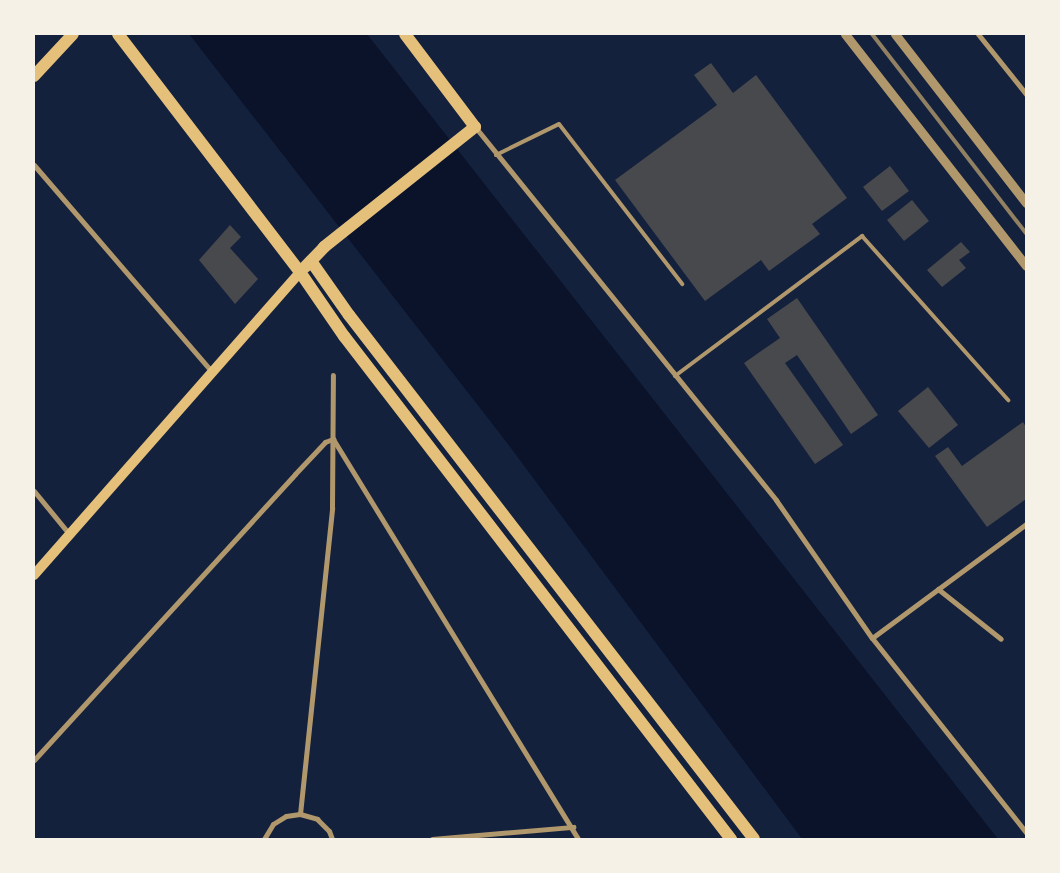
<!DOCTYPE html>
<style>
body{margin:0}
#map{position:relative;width:1060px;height:873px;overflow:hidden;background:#14213d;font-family:Poppins,sans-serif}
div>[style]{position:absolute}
.water>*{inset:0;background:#0b132b}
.building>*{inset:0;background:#48494c}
.service>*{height:4px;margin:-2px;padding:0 2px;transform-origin:2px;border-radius:2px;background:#b1986c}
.minor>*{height:5px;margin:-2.5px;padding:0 2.5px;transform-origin:2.5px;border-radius:2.5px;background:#b1986c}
.tertiary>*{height:9px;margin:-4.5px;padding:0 4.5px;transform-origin:4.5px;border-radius:4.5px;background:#b1986c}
.secondary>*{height:10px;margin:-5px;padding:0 5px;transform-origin:5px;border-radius:5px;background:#e5c07b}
.primary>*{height:12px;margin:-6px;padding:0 6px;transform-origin:6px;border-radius:6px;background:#e5c07b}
.rail>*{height:4px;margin:-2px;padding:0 2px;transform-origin:2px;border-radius:2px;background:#918062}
span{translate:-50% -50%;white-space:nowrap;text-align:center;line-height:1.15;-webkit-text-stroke:4px #f6f1e7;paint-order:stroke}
.frame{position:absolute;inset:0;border:35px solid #f6f1e7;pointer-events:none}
</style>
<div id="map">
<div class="water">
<div style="clip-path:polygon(189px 34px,367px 34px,998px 839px,802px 839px,504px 439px)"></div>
</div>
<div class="building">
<div style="clip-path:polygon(711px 63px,733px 93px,756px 75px,847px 198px,812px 224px,820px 234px,769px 271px,761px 260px,705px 301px,615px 180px,717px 105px,694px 75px)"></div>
<div style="clip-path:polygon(890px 166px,909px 191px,882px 211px,863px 187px)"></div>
<div style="clip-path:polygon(912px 200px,929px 221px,904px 241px,887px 220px)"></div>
<div style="clip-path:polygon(230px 225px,241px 237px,230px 248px,258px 279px,235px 304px,199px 260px)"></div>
<div style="clip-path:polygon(961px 242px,970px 252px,959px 260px,966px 268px,942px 287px,927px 270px)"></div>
<div style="clip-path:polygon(797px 298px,878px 415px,851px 434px,797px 355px,785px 363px,843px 445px,815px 464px,744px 363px,780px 338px,767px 319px)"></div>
<div style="clip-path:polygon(928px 387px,958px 425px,929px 448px,898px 411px)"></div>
<div style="clip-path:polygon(1023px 422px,1026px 427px,1026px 499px,987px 527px,935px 456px,948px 447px,962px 466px)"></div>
</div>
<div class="service">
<div style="left:496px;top:155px;width:70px;rotate:-26.2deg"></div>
<div style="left:559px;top:124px;width:202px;rotate:52.4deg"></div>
<div style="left:675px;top:376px;width:234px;rotate:-36.8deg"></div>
<div style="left:862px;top:236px;width:220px;rotate:48.3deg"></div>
</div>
<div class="minor">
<div style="left:978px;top:34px;width:77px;rotate:51.3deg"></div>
<div style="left:476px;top:128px;width:478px;rotate:51.1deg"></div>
<div style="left:776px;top:500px;width:168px;rotate:55.2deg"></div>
<div style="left:872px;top:638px;width:248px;rotate:51.6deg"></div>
<div style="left:34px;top:165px;width:273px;rotate:49.3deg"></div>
<div style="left:34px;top:491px;width:57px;rotate:50.7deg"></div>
<div style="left:938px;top:589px;width:80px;rotate:38.4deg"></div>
<div style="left:872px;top:638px;width:192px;rotate:-36.5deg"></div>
<div style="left:34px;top:760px;width:387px;rotate:-47.6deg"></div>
<div style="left:295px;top:474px;width:44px;rotate:-46.8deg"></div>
<div style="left:325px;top:442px;width:9px;rotate:-21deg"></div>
<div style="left:333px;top:439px;width:469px;rotate:58.5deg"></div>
<div style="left:300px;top:814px;width:308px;rotate:-84deg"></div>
<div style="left:332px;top:508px;width:133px;rotate:-89.6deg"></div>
<div style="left:264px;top:839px;width:17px;rotate:-59deg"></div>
<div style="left:273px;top:824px;width:15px;rotate:-32deg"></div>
<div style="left:286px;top:816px;width:14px;rotate:-8deg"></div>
<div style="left:300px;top:814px;width:18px;rotate:16deg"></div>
<div style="left:317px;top:819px;width:17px;rotate:45deg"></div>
<div style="left:329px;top:831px;width:9px;rotate:69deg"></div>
<div style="left:432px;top:839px;width:142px;rotate:-4.9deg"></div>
</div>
<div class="tertiary">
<div style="left:845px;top:34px;width:294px;rotate:52deg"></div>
<div style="left:895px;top:34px;width:214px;rotate:52.2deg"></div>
</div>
<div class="secondary">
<div style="left:34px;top:575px;width:403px;rotate:-48.7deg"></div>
</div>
<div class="primary">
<div style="left:118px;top:34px;width:300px;rotate:52.6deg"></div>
<div style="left:300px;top:272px;width:78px;rotate:55.5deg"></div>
<div style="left:344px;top:336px;width:635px;rotate:52.43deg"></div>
<div style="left:34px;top:76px;width:57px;rotate:-47.1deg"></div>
<div style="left:311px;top:261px;width:66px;rotate:54.9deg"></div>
<div style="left:349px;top:315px;width:662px;rotate:52.3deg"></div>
<div style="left:305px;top:267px;width:28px;rotate:-46deg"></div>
<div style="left:324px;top:247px;width:193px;rotate:-38.5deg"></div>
<div style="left:475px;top:127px;width:116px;rotate:-127deg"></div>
</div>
<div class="rail">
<div style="left:872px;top:34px;width:252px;rotate:52.3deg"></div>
</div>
<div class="frame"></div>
</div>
